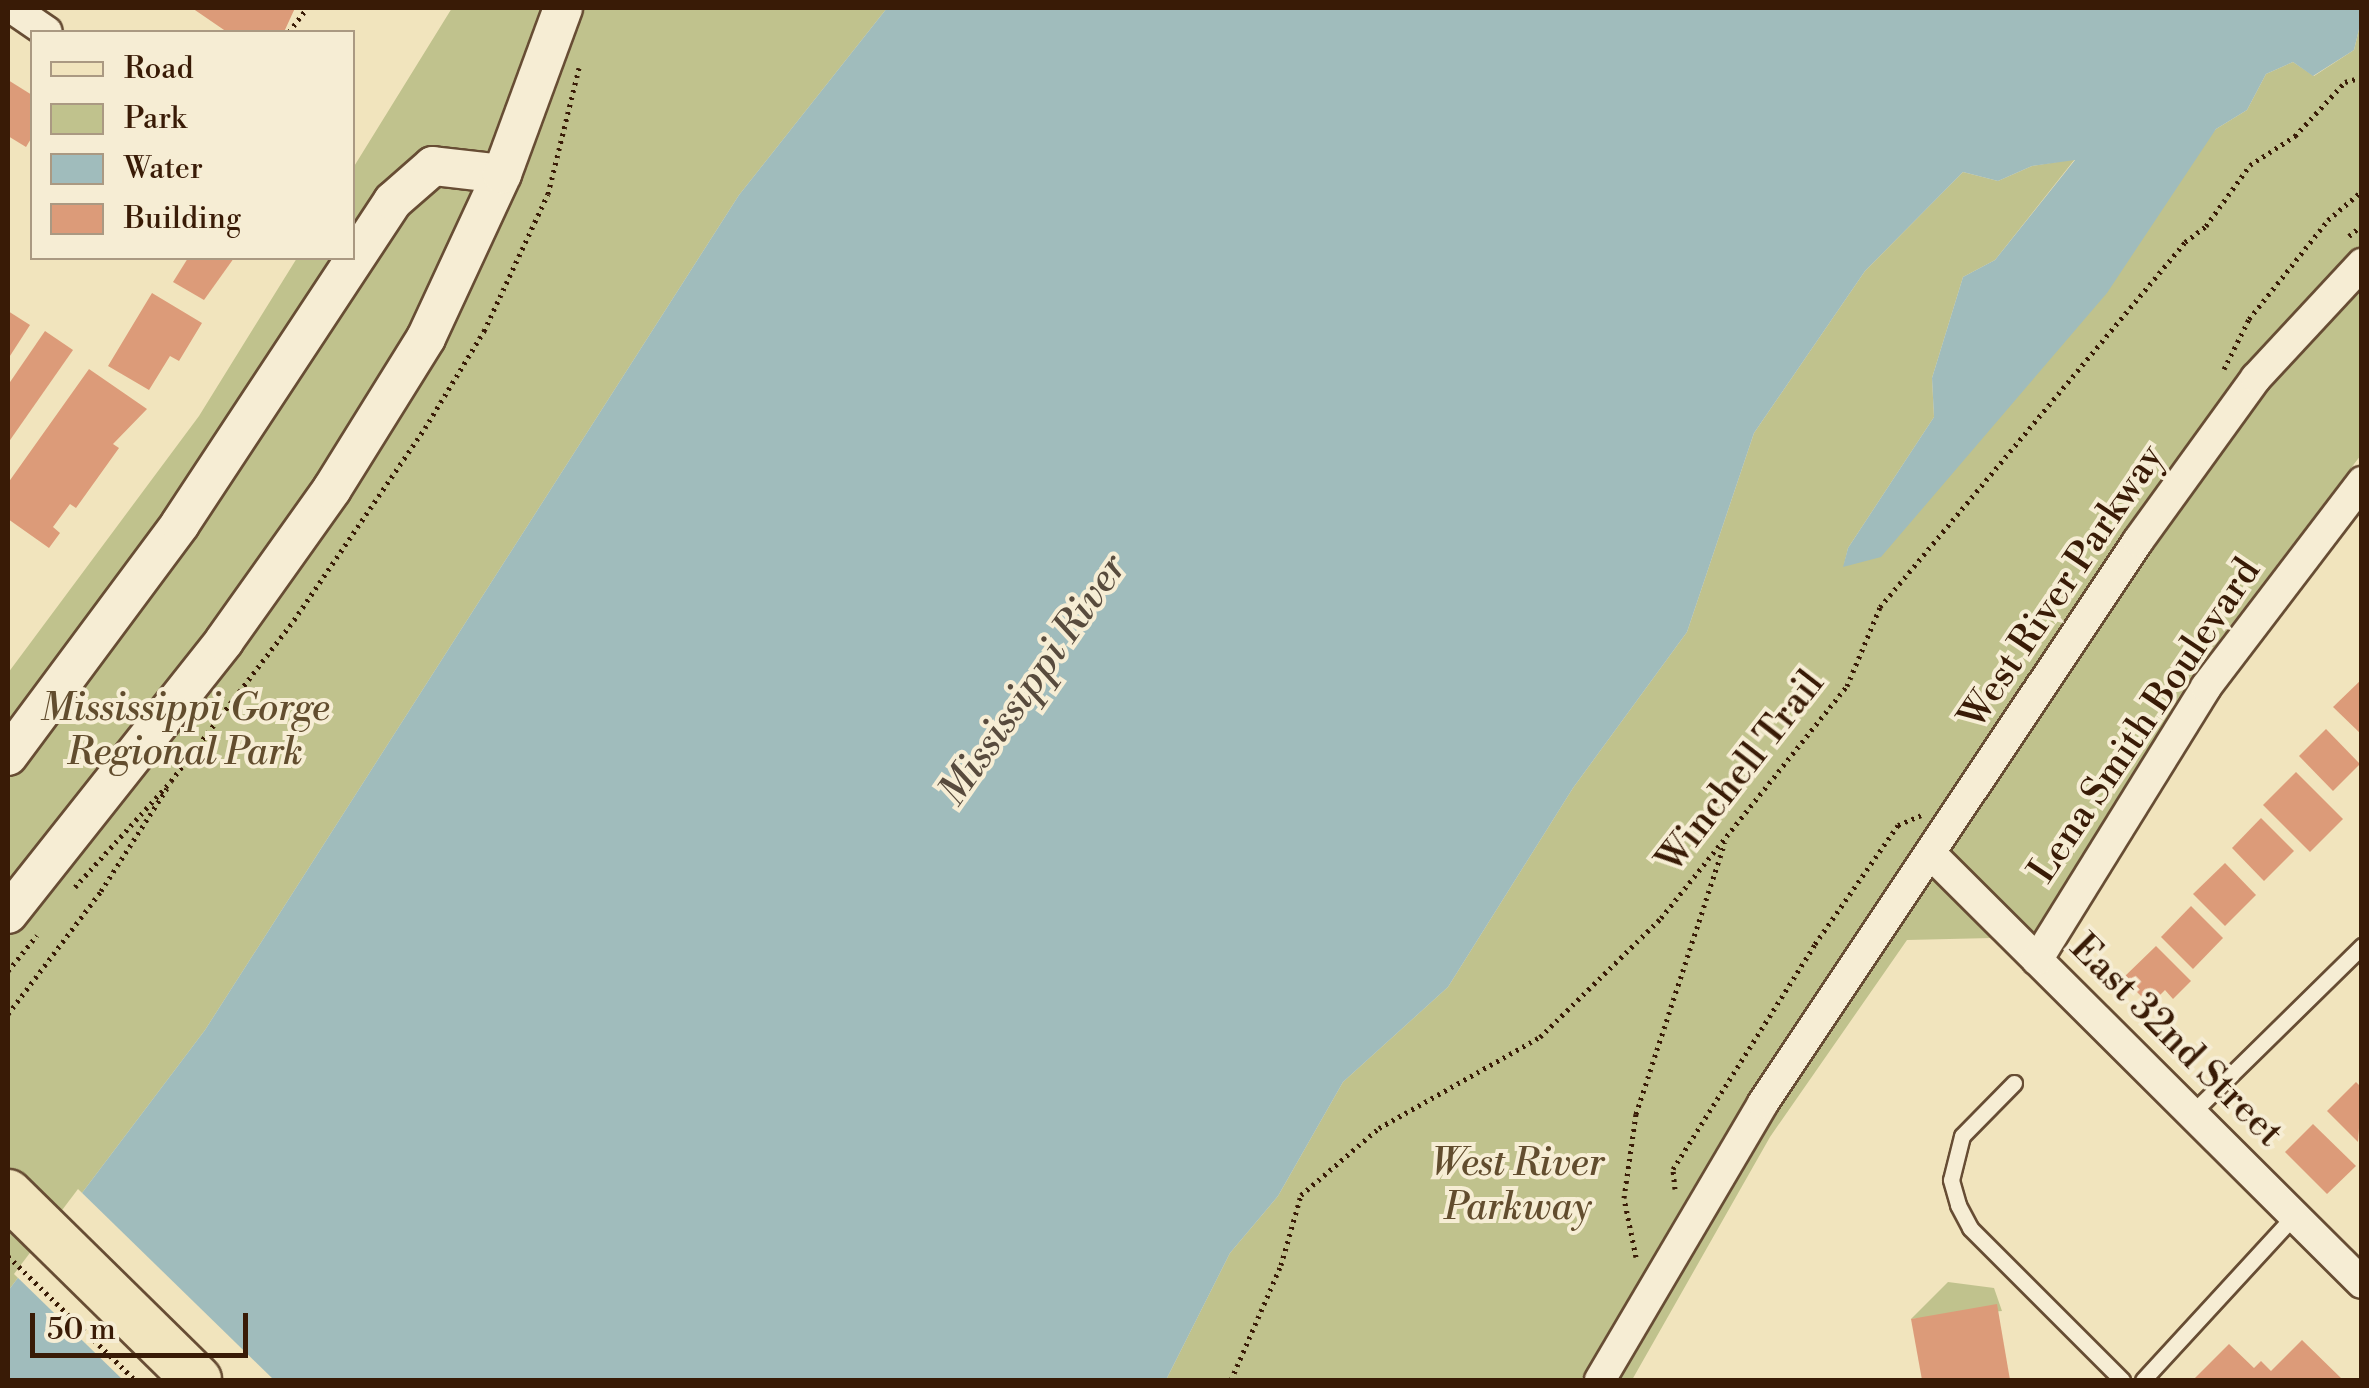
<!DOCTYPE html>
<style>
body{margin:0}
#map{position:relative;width:2369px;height:1388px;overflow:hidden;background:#f1e4bd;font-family:"Libre Bodoni",serif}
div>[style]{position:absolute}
.green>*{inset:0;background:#c0c28d}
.water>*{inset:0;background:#a0bcbc}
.pier>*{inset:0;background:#f1e4bd}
.building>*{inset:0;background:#dc9b79}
.path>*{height:5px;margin-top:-2.5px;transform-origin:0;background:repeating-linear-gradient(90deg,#391b06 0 2.5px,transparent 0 7.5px)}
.roads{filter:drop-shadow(2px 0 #674d34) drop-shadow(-2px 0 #674d34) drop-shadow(0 2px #674d34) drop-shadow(0 -2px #674d34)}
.service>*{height:15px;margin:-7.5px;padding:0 7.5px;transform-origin:7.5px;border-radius:7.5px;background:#f6edd4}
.minor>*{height:30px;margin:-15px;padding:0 15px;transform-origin:15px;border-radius:15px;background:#f6edd4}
.tertiary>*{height:38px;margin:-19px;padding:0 19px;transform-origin:19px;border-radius:19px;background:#f6edd4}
.primary>*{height:48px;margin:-24px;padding:0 24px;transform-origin:24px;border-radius:24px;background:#f1e4bd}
span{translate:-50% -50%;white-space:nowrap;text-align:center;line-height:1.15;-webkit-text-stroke:8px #f6edd4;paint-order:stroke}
.street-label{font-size:38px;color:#391b06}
.park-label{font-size:38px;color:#624d2e;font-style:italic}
.water-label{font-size:40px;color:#584b3d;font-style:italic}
.frame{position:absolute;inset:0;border:10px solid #391b06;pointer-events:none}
.legend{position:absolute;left:30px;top:30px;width:325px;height:230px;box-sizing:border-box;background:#f6edd4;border:2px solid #aa9982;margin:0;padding:12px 18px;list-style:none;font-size:30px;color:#391b06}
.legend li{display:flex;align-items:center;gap:20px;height:50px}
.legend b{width:50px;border:2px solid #aa9982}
.scale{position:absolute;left:30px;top:1313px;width:218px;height:45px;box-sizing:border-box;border:5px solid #391b06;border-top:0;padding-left:12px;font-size:30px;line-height:35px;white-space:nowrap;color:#391b06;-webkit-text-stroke:8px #f6edd4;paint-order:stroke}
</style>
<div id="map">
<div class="green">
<div style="clip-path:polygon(452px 8px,887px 8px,739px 195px,205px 1030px,8px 1291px,8px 673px,199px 416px,297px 258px,352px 258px,353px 168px)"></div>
<div style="clip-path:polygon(2361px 21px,2361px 455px,2191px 677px,2036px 937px,1907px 940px,1770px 1137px,1632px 1380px,1166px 1380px,1230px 1253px,1278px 1196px,1343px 1082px,1448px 987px,1573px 788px,1687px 632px,1754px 433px,1865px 271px,1963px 172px,1998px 181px,2032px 166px,2075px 159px,1995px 260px,1963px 277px,1932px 378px,1934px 417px,1848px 548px,1844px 565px,2216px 129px,2247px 110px,2266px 74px,2293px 62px,2314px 76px,2354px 50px)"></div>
<div style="clip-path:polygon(1948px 1282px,1994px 1288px,2002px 1311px,1911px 1319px)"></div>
</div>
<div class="water">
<div style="clip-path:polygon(887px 8px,2361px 8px,2361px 21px,2354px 50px,2313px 76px,2293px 62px,2266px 74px,2247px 110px,2216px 129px,2107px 293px,1881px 557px,1843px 567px,1848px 548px,1934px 417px,1932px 378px,1963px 277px,1995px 260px,2075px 160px,2032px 166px,1998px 181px,1963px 172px,1865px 271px,1754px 433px,1687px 632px,1573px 788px,1448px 987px,1343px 1082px,1278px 1196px,1230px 1253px,1166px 1380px,8px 1380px,8px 1291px,205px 1030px,739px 195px)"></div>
</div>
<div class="pier">
<div style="clip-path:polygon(78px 1189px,274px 1380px,123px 1380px,14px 1274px)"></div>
</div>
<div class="building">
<div style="clip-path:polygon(192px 8px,255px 10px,295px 8px,284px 32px,227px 32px)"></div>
<div style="clip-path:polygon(8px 80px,32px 95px,32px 137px,26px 147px,8px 136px)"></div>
<div style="clip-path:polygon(188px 258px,234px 258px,204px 300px,173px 282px)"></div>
<div style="clip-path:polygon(152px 293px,202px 323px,179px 361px,170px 356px,149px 390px,108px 366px)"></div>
<div style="clip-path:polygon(8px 311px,30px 325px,8px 359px)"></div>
<div style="clip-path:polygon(45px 331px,73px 350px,8px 443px,8px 385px)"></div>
<div style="clip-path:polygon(89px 369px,147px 409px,113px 444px,119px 448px,76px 508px,70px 504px,53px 527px,60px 533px,49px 548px,8px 519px,8px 483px)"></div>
<div style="clip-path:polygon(2362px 679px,2362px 735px,2333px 707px)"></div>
<div style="clip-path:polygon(2326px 729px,2360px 764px,2333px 791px,2299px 756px)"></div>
<div style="clip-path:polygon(2296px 772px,2343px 819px,2310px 852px,2263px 805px)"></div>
<div style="clip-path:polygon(2261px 818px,2294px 851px,2264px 881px,2232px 848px)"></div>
<div style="clip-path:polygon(2225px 863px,2256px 895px,2225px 926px,2193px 894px)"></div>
<div style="clip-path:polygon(2191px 906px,2223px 938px,2193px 969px,2161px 937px)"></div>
<div style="clip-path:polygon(2156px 946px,2191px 981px,2173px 999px,2165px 990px,2150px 1005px,2123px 978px)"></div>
<div style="clip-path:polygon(2356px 1082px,2362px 1088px,2358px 1142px,2327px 1111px)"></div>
<div style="clip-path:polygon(2313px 1124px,2356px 1166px,2327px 1194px,2285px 1152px)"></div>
<div style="clip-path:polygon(1997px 1304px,2010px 1380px,1922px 1380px,1911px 1319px)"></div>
<div style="clip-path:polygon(2302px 1340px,2343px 1380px,2193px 1380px,2229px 1344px,2254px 1368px,2261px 1361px,2271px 1371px)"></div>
</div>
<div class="path">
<div style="left:289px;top:32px;width:30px;rotate:-53deg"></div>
<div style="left:2349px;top:236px;width:17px;rotate:-40deg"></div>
<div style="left:2224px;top:369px;width:56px;rotate:-63.4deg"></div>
<div style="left:2249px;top:319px;width:127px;rotate:-51.4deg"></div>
<div style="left:2328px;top:220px;width:45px;rotate:-40.5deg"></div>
<div style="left:75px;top:887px;width:143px;rotate:-47.8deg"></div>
<div style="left:171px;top:781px;width:203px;rotate:-52.6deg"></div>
<div style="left:294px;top:620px;width:232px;rotate:-55.7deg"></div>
<div style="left:425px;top:428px;width:114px;rotate:-58.7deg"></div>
<div style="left:484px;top:331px;width:151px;rotate:-65deg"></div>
<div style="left:548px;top:194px;width:130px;rotate:-76.2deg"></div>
<div style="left:8px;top:971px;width:46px;rotate:-51.1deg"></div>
<div style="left:8px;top:1014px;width:154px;rotate:-52.9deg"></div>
<div style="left:101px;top:891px;width:122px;rotate:-57.3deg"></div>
<div style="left:1675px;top:1189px;width:20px;rotate:-96deg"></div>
<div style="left:1673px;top:1169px;width:266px;rotate:-57.7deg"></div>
<div style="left:1815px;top:944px;width:145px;rotate:-55.1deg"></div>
<div style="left:1898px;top:825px;width:25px;rotate:-23deg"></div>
<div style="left:8px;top:1256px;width:177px;rotate:44.3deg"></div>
<div style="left:1636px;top:1257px;width:60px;rotate:-101.5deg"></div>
<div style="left:1624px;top:1198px;width:85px;rotate:-81.9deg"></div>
<div style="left:1636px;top:1114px;width:286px;rotate:-71.9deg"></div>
<div style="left:1231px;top:1380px;width:125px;rotate:-66.5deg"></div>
<div style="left:1281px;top:1265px;width:73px;rotate:-74.1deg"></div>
<div style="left:1301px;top:1195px;width:103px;rotate:-40.7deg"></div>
<div style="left:1379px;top:1128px;width:185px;rotate:-29.5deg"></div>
<div style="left:1540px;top:1037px;width:170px;rotate:-44.5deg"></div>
<div style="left:1661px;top:918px;width:297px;rotate:-51.3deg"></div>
<div style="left:1847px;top:686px;width:86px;rotate:-67.3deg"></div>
<div style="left:1880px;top:607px;width:476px;rotate:-50.1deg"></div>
<div style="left:2185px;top:242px;width:26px;rotate:-37deg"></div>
<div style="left:2206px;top:226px;width:75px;rotate:-54.2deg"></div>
<div style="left:2250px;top:165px;width:54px;rotate:-32.8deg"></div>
<div style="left:2295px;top:136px;width:74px;rotate:-47.2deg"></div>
<div style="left:2345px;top:82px;width:18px;rotate:-16deg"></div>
</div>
<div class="roads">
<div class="service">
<div style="left:2014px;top:1083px;width:74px;rotate:134.5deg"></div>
<div style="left:1962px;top:1136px;width:45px;rotate:104deg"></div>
<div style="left:1951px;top:1180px;width:26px;rotate:74deg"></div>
<div style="left:1958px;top:1205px;width:26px;rotate:62deg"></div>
<div style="left:1970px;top:1228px;width:215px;rotate:45deg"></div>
<div style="left:2191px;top:1114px;width:240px;rotate:-44.5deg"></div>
<div style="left:2143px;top:1380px;width:223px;rotate:-47.4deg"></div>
</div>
<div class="minor">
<div style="left:12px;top:8px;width:42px;rotate:34.4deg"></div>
<div style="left:1933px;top:856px;width:605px;rotate:44.87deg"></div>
<div style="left:2037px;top:960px;width:321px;rotate:-58.2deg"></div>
<div style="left:2206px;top:687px;width:258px;rotate:-52.7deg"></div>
<div style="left:1600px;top:1380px;width:321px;rotate:-59.5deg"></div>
<div style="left:1763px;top:1103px;width:676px;rotate:-56.29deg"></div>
<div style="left:2138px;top:541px;width:201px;rotate:-54.1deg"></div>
<div style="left:2256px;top:378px;width:156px;rotate:-47.1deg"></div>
</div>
<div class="tertiary">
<div style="left:8px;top:756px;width:289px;rotate:-53.4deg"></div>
<div style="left:180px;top:524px;width:387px;rotate:-56.6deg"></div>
<div style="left:393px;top:201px;width:53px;rotate:-41.2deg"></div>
<div style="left:433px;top:166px;width:69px;rotate:6.6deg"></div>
<div style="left:8px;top:914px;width:348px;rotate:-51.6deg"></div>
<div style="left:224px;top:641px;width:186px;rotate:-54.6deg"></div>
<div style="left:332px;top:489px;width:178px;rotate:-58.1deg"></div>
<div style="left:426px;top:338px;width:181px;rotate:-65.1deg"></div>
<div style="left:502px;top:174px;width:177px;rotate:-69.8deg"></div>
</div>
<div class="primary">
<div style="left:8px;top:1194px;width:265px;rotate:44.5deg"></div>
</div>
</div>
<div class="street-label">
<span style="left:2062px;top:587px;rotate:-56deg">West River Parkway</span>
<span style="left:2145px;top:721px;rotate:-56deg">Lena Smith Boulevard</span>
<span style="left:1741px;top:772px;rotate:-52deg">Winchell Trail</span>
<span style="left:2176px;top:1041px;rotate:45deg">East 32nd Street</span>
</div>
<div class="park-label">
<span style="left:185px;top:731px">Mississippi Gorge<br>Regional Park</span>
<span style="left:1518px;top:1186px">West River<br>Parkway</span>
</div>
<div class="water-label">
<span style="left:1033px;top:680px;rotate:-55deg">Mississippi River</span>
</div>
<div class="frame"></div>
<ul class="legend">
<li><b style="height:12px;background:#f1e4bd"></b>Road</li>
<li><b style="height:28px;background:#c0c28d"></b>Park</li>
<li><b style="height:28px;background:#a0bcbc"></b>Water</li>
<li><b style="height:28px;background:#dc9b79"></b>Building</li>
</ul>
<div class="scale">50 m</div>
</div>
